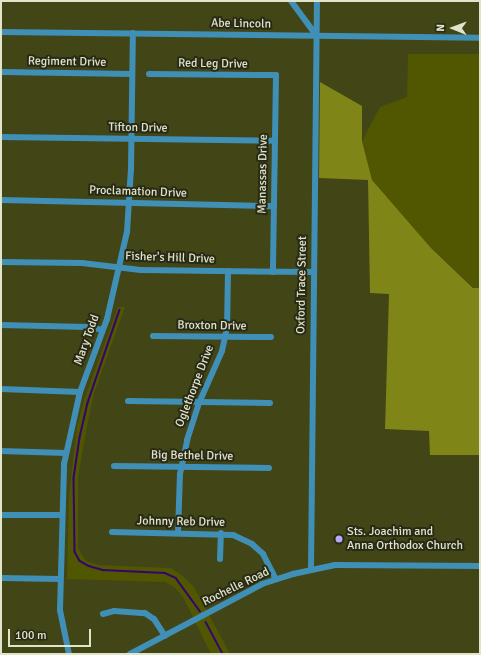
<!DOCTYPE html>
<style>
body{margin:0}
#map{position:relative;width:481px;height:655px;overflow:hidden;background:#424515;font-family:Signika,sans-serif}
div>[style]{position:absolute}
.green>*{inset:0;background:#515600}
.forest>*{inset:0;background:#7f8517}
.stream>*{height:1.5px;margin:-0.75px;padding:0 0.75px;transform-origin:0.75px;border-radius:0.75px;background:#33046f}
.minor>*{height:6px;margin:-3px;padding:0 3px;transform-origin:3px;border-radius:3px;background:#408fb7}
.dots>*{width:11px;height:11px;translate:-50% -50%;box-sizing:border-box;border:2px solid #282a16;border-radius:50%}
span{translate:-50% -50%;white-space:nowrap;text-align:center;line-height:1.15;-webkit-text-stroke:4px #282a16;paint-order:stroke}
.street-label{font-size:12px;color:#e0e4ca}
.poi-label{font-size:12px;color:#e0e4ca}
.left{translate:0 -50%;text-align:left}
.frame{position:absolute;inset:0;border:2px solid #e0e4ca;pointer-events:none}
.north{position:absolute;left:433px;top:8px;width:40px;height:40px;-webkit-text-stroke:3px #282a16;paint-order:stroke;rotate:271deg;font-size:11px;font-weight:700;line-height:16px;text-align:center;color:#e0e4ca}
.north::after{content:'';display:block;margin:auto;width:14px;height:18px;background:#e0e4ca;clip-path:polygon(50% 0,100% 100%,50% 72%,0 100%)}
.scale{position:absolute;left:8px;top:629px;width:83px;height:18px;box-sizing:border-box;border:2px solid #e0e4ca;border-top:0;padding-left:5px;font-size:12px;line-height:14px;white-space:nowrap;color:#e0e4ca;-webkit-text-stroke:3px #282a16;paint-order:stroke}
</style>
<div id="map">
<div class="green">
<div style="clip-path:polygon(408px 54px,480px 54px,480px 288px,474px 288px,431px 248px,372px 180px,362px 141px,380px 107px,407px 97px)"></div>
<div style="clip-path:polygon(118px 307px,125px 307px,94px 393px,86px 431px,78px 477px,78px 548px,86px 561px,99px 565px,171px 568px,183px 576px,194px 587px,230px 654px,211px 654px,183px 597px,174px 587px,165px 582px,67px 579px,69px 494px,77px 427px,84px 400px)"></div>
</div>
<div class="forest">
<div style="clip-path:polygon(320px 82px,362px 106px,362px 141px,372px 180px,431px 248px,473px 288px,480px 288px,480px 455px,430px 455px,429px 431px,385px 429px,389px 294px,370px 293px,368px 180px,319px 178px)"></div>
</div>
<div class="stream">
<div style="left:120px;top:310px;width:98px;rotate:109deg"></div>
<div style="left:88px;top:403px;width:36px;rotate:103deg"></div>
<div style="left:80px;top:438px;width:40px;rotate:98.5deg"></div>
<div style="left:74px;top:478px;width:74px;rotate:89.2deg"></div>
<div style="left:75px;top:552px;width:10px;rotate:61deg"></div>
<div style="left:80px;top:561px;width:10px;rotate:29deg"></div>
<div style="left:89px;top:566px;width:15px;rotate:16deg"></div>
<div style="left:103px;top:570px;width:62px;rotate:2.8deg"></div>
<div style="left:165px;top:573px;width:12px;rotate:24deg"></div>
<div style="left:176px;top:578px;width:41px;rotate:54deg"></div>
<div style="left:206px;top:622px;width:36px;rotate:62deg"></div>
</div>
<div class="minor">
<div style="left:291px;top:1px;width:42px;rotate:53.7deg"></div>
<div style="left:1px;top:32px;width:479px;rotate:0.7deg"></div>
<div style="left:1px;top:72px;width:131px;rotate:0.9deg"></div>
<div style="left:149px;top:74px;width:127px;rotate:0.5deg"></div>
<div style="left:276px;top:75px;width:197px;rotate:90.9deg"></div>
<div style="left:1px;top:137px;width:274px;rotate:0.8deg"></div>
<div style="left:1px;top:200px;width:273px;rotate:1.3deg"></div>
<div style="left:1px;top:262px;width:81px;rotate:0.7deg"></div>
<div style="left:82px;top:263px;width:59px;rotate:6.8deg"></div>
<div style="left:141px;top:270px;width:173px;rotate:0.7deg"></div>
<div style="left:1px;top:325px;width:87px;rotate:1.3deg"></div>
<div style="left:88px;top:327px;width:15px;rotate:11deg"></div>
<div style="left:153px;top:336px;width:118px;rotate:0.5deg"></div>
<div style="left:1px;top:389px;width:79px;rotate:2.2deg"></div>
<div style="left:128px;top:401px;width:142px;rotate:0.8deg"></div>
<div style="left:1px;top:451px;width:65px;rotate:1.8deg"></div>
<div style="left:114px;top:466px;width:155px;rotate:0.7deg"></div>
<div style="left:1px;top:515px;width:61px"></div>
<div style="left:112px;top:532px;width:121px;rotate:1.4deg"></div>
<div style="left:233px;top:535px;width:21px;rotate:25deg"></div>
<div style="left:252px;top:544px;width:15px;rotate:42deg"></div>
<div style="left:263px;top:554px;width:28px;rotate:63deg"></div>
<div style="left:178px;top:533px;width:59px;rotate:-88.1deg"></div>
<div style="left:180px;top:474px;width:35px;rotate:-78deg"></div>
<div style="left:187px;top:440px;width:39px;rotate:-72deg"></div>
<div style="left:199px;top:403px;width:57px;rotate:-66.1deg"></div>
<div style="left:222px;top:351px;width:24px;rotate:-78deg"></div>
<div style="left:227px;top:328px;width:57px;rotate:-89deg"></div>
<div style="left:220px;top:559px;width:26px;rotate:-88deg"></div>
<div style="left:311px;top:570px;width:569px;rotate:-89.4deg"></div>
<div style="left:1px;top:578px;width:59px;rotate:1deg"></div>
<div style="left:103px;top:614px;width:11px;rotate:-15deg"></div>
<div style="left:114px;top:611px;width:31px;rotate:4deg"></div>
<div style="left:145px;top:613px;width:11px;rotate:34deg"></div>
<div style="left:154px;top:619px;width:20px;rotate:57deg"></div>
<div style="left:69px;top:654px;width:45px;rotate:-101.6deg"></div>
<div style="left:60px;top:610px;width:146px;rotate:-88.4deg"></div>
<div style="left:64px;top:464px;width:74px;rotate:-77.5deg"></div>
<div style="left:80px;top:392px;width:78px;rotate:-69.7deg"></div>
<div style="left:107px;top:319px;width:89px;rotate:-77.1deg"></div>
<div style="left:127px;top:232px;width:63px;rotate:-86.4deg"></div>
<div style="left:131px;top:169px;width:136px;rotate:-89.2deg"></div>
<div style="left:130px;top:654px;width:149px;rotate:-27.9deg"></div>
<div style="left:262px;top:584px;width:33px;rotate:-18deg"></div>
<div style="left:293px;top:574px;width:43px;rotate:-12.1deg"></div>
<div style="left:335px;top:565px;width:145px;rotate:0.4deg"></div>
</div>
<div class="dots">
<div style="left:339px;top:539px;background:#baaaf6"></div>
</div>
<div class="street-label">
<span style="left:241px;top:24px;rotate:1deg">Abe Lincoln</span>
<span style="left:67px;top:62px;rotate:1deg">Regiment Drive</span>
<span style="left:213px;top:64px;rotate:1deg">Red Leg Drive</span>
<span style="left:138px;top:128px;rotate:1deg">Tifton Drive</span>
<span style="left:263px;top:174px;rotate:-89deg">Manassas Drive</span>
<span style="left:138px;top:192px;rotate:2deg">Proclamation Drive</span>
<span style="left:170px;top:258px;rotate:2deg">Fisher's Hill Drive</span>
<span style="left:302px;top:285px;rotate:-89deg">Oxford Trace Street</span>
<span style="left:212px;top:326px;rotate:1deg">Broxton Drive</span>
<span style="left:87px;top:340px;rotate:-70deg">Mary Todd</span>
<span style="left:195px;top:386px;rotate:-69deg">Oglethorpe Drive</span>
<span style="left:192px;top:456px;rotate:1deg">Big Bethel Drive</span>
<span style="left:181px;top:522px;rotate:1deg">Johnny Reb Drive</span>
<span style="left:236px;top:587px;rotate:-26deg">Rochelle Road</span>
</div>
<div class="poi-label">
<span class="left" style="left:347px;top:539px">Sts. Joachim and<br>Anna Orthodox Church</span>
</div>
<div class="frame"></div>
<div class="north">N</div>
<div class="scale">100 m</div>
</div>
